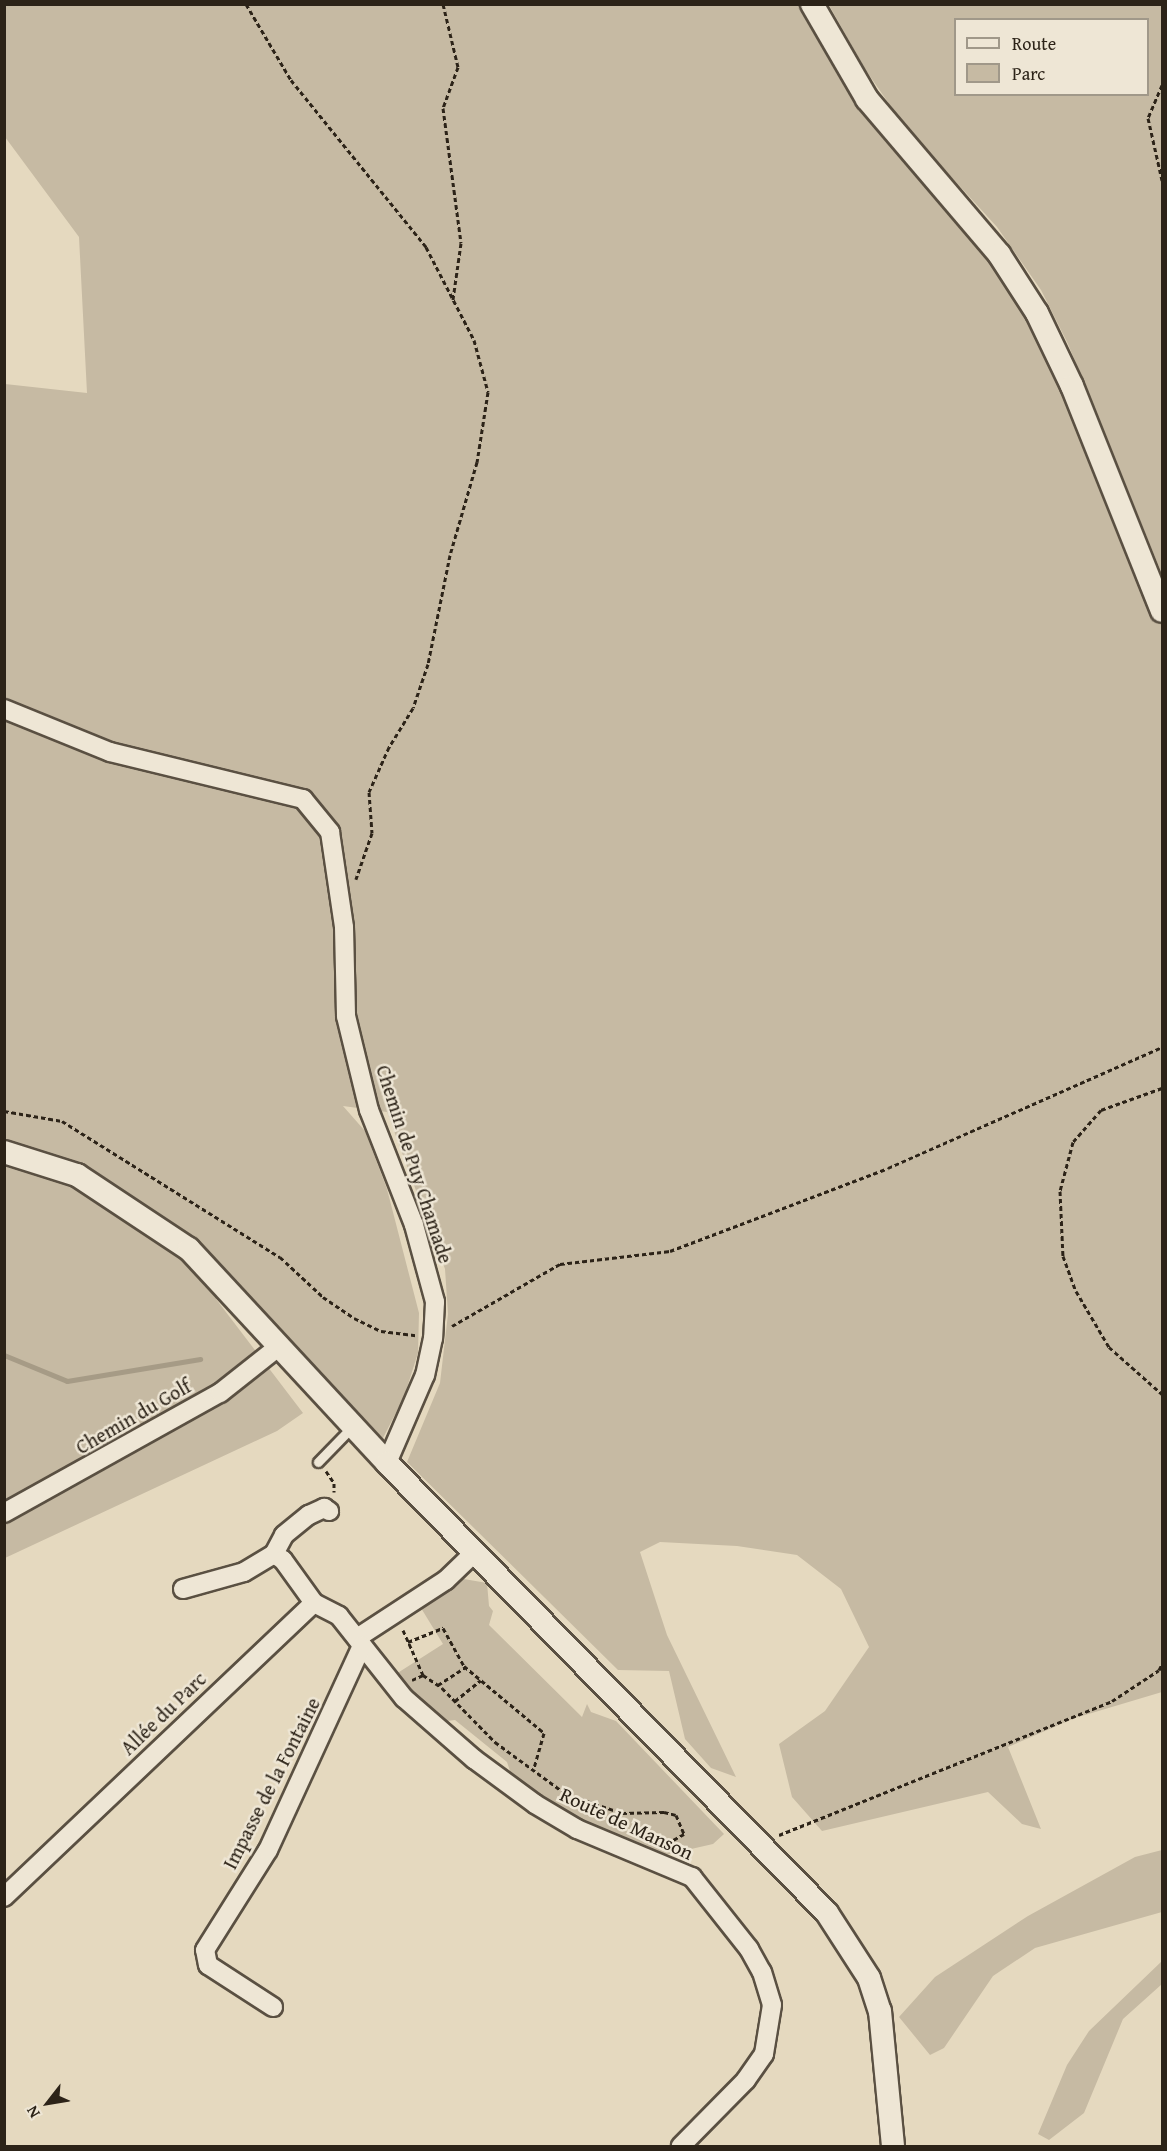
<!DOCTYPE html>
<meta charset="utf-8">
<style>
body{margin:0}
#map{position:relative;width:1167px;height:2151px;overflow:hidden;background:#e5d9bf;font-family:"Gentium Book Plus",serif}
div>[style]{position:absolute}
.green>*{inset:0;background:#c6baa3}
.stream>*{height:5px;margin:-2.5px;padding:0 2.5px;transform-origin:2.5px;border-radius:2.5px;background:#a69b86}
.path>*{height:3px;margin-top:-1.5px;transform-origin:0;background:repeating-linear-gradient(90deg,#2c2318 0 4.5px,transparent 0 7.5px)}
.roads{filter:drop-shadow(2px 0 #5a5042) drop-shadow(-2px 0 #5a5042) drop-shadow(0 2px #5a5042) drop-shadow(0 -2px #5a5042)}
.service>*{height:9px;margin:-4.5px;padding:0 4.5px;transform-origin:4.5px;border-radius:4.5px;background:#eee6d5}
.minor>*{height:18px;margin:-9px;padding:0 9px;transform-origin:9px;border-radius:9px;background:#eee6d5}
.tertiary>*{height:22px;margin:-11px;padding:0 11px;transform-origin:11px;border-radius:11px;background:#eee6d5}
span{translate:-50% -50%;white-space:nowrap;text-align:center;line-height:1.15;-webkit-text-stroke:5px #eee6d5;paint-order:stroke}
.street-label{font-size:20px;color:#2c2318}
.frame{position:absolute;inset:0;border:6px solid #2c2318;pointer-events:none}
.legend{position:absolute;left:954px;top:18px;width:195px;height:78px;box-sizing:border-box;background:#eee6d5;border:2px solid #a09889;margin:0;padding:8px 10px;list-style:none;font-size:18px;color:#2c2318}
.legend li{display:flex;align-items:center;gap:12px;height:30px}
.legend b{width:30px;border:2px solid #a09889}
.north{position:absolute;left:18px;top:2073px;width:60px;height:60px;-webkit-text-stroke:4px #eee6d5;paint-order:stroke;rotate:239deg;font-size:16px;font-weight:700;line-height:24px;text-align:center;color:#2c2318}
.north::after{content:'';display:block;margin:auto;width:21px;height:27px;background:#2c2318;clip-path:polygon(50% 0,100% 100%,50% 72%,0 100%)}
</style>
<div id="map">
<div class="green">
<div style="clip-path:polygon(4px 5px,810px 5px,850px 72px,1011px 271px,1162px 619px,1162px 1692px,1075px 1718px,1008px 1747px,1041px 1829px,1022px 1824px,988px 1792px,822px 1831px,792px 1797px,779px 1744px,825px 1711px,869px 1647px,841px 1589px,797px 1555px,737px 1546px,660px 1542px,640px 1552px,667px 1635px,736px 1777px,711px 1768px,685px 1739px,669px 1671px,618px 1670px,407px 1462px,440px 1383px,448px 1314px,445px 1269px,387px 1112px,343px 1106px,365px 1131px,387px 1189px,419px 1313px,418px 1353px,404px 1397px,383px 1438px,232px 1280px,216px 1299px,303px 1413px,277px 1431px,5px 1558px,5px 384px,87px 393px,79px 237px,5px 137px)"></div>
<div style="clip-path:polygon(evenodd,829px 5px,1162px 5px,1162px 574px,1068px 344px,1041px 290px,997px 227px,903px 124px,865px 69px,829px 5px,956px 20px,1148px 20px,1148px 94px,956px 94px,956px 20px)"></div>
<div style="clip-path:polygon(458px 1578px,487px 1583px,489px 1606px,493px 1611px,489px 1625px,582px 1717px,587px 1704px,591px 1712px,616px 1721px,724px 1834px,713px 1844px,656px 1857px,569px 1819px,513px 1780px,507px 1762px,455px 1720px,447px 1721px,423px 1708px,396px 1674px,443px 1644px,421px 1608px)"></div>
<div style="clip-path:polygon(1162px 1850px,1162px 1912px,1035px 1948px,993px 1976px,944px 2048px,930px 2055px,899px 2017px,935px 1977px,1028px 1916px,1135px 1857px)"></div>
<div style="clip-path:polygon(1162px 1961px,1162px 1984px,1123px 2019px,1084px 2113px,1049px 2140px,1038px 2134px,1067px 2065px,1089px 2031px)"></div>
</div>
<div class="stream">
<div style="left:4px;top:1355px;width:68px;rotate:22.4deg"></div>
<div style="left:67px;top:1381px;width:135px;rotate:-9.4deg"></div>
</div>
<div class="path">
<div style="left:246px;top:4px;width:88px;rotate:59.4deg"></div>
<div style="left:291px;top:80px;width:215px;rotate:51deg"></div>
<div style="left:426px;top:247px;width:105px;rotate:62.7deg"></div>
<div style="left:474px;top:340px;width:54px;rotate:74.9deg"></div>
<div style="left:488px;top:392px;width:71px;rotate:98.9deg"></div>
<div style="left:477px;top:462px;width:97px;rotate:106.2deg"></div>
<div style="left:450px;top:555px;width:111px;rotate:101.4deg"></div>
<div style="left:428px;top:664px;width:46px;rotate:108.8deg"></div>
<div style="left:413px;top:708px;width:46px;rotate:121.6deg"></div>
<div style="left:389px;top:747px;width:49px;rotate:114deg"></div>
<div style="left:369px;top:792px;width:41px;rotate:85.8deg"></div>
<div style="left:372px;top:833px;width:49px;rotate:109.2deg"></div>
<div style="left:443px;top:4px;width:65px;rotate:76.6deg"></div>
<div style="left:458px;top:67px;width:44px;rotate:110.1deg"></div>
<div style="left:443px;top:108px;width:136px;rotate:82.4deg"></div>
<div style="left:461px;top:243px;width:57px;rotate:98.1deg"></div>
<div style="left:1162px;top:85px;width:36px;rotate:113deg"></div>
<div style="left:1148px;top:118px;width:64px;rotate:77.3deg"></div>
<div style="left:1162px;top:1088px;width:65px;rotate:160.2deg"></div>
<div style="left:1101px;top:1110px;width:43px;rotate:131.2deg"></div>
<div style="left:1073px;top:1142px;width:51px;rotate:104.9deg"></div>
<div style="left:1060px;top:1191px;width:65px;rotate:87.4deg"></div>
<div style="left:1063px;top:1256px;width:37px;rotate:70deg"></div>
<div style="left:1076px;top:1291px;width:65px;rotate:59.5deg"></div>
<div style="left:1109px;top:1347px;width:71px;rotate:41.6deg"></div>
<div style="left:4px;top:1111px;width:59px;rotate:9.8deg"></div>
<div style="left:62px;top:1121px;width:257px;rotate:32deg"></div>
<div style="left:280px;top:1257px;width:59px;rotate:42.9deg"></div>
<div style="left:323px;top:1297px;width:37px;rotate:34deg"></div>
<div style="left:354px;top:1318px;width:30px;rotate:26deg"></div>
<div style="left:381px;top:1331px;width:35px;rotate:7deg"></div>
<div style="left:452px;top:1326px;width:125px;rotate:-29.9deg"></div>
<div style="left:560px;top:1264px;width:111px;rotate:-6.7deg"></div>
<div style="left:670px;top:1251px;width:233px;rotate:-20.8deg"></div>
<div style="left:888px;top:1168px;width:300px;rotate:-23.8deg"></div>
<div style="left:326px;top:1471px;width:14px;rotate:56deg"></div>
<div style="left:334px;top:1483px;width:9px;rotate:90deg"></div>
<div style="left:403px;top:1630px;width:49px;rotate:66deg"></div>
<div style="left:408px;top:1642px;width:38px;rotate:-22deg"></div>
<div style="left:443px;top:1628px;width:43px;rotate:61.1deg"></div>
<div style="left:464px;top:1666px;width:104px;rotate:39.9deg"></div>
<div style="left:544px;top:1733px;width:35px;rotate:106deg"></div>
<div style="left:412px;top:1680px;width:12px;rotate:-24deg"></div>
<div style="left:423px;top:1675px;width:23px;rotate:34deg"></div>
<div style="left:442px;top:1688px;width:76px;rotate:45.5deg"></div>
<div style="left:495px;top:1742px;width:88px;rotate:36.2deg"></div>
<div style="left:566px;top:1794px;width:59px;rotate:18.7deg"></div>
<div style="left:622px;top:1813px;width:42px;rotate:-1.4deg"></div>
<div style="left:664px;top:1812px;width:12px;rotate:14deg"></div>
<div style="left:676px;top:1815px;width:21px;rotate:67deg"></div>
<div style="left:684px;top:1834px;width:23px;rotate:151deg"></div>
<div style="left:438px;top:1685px;width:33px;rotate:-33deg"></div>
<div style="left:455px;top:1701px;width:33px;rotate:-39deg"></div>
<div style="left:779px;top:1835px;width:359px;rotate:-21.9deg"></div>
<div style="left:1112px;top:1701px;width:56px;rotate:-33.4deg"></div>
<div style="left:1159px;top:1670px;width:7px;rotate:-63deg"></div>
</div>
<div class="roads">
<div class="service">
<div style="left:318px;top:1462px;width:50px;rotate:-45.8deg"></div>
</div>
<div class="minor">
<div style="left:4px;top:709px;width:114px;rotate:22.1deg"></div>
<div style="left:110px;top:752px;width:199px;rotate:13.7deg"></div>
<div style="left:303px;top:799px;width:43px;rotate:50.7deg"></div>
<div style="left:330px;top:832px;width:96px;rotate:81.6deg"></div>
<div style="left:344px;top:927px;width:89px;rotate:88.7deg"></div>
<div style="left:346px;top:1016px;width:97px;rotate:76.3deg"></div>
<div style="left:369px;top:1110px;width:123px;rotate:68.6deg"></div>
<div style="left:414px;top:1225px;width:80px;rotate:74.7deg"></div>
<div style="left:435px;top:1302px;width:36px;rotate:93deg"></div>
<div style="left:433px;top:1338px;width:38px;rotate:102deg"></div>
<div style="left:425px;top:1375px;width:96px;rotate:113.4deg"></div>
<div style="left:4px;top:1513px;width:247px;rotate:-29.1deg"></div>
<div style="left:220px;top:1393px;width:73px;rotate:-38.3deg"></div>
<div style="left:274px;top:1554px;width:21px;rotate:-62deg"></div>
<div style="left:284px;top:1535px;width:32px;rotate:-39deg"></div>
<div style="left:309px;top:1515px;width:17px;rotate:-25deg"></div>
<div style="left:324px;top:1508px;width:6px;rotate:31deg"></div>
<div style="left:183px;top:1589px;width:63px;rotate:-15.6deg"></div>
<div style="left:244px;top:1572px;width:35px;rotate:-31deg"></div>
<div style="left:274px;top:1554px;width:11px;rotate:34deg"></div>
<div style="left:283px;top:1560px;width:53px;rotate:54.2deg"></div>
<div style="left:357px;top:1638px;width:106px;rotate:-33.1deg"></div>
<div style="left:446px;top:1580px;width:40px;rotate:-44deg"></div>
<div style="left:4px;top:1897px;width:427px;rotate:-43.5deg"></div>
<div style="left:314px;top:1603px;width:28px;rotate:27deg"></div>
<div style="left:339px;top:1616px;width:105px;rotate:51.6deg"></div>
<div style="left:404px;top:1698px;width:93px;rotate:41.1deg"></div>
<div style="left:474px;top:1759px;width:76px;rotate:36.4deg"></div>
<div style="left:535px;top:1804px;width:49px;rotate:30.8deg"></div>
<div style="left:577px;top:1829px;width:125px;rotate:22.7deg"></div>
<div style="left:692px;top:1877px;width:92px;rotate:51.6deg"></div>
<div style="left:749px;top:1949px;width:26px;rotate:61deg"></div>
<div style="left:762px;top:1972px;width:34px;rotate:73deg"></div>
<div style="left:772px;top:2005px;width:50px;rotate:99.3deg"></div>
<div style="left:764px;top:2054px;width:32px;rotate:125deg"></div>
<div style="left:746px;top:2080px;width:93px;rotate:134.6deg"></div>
<div style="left:273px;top:2007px;width:77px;rotate:-147.1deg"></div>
<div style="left:208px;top:1965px;width:15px;rotate:-101deg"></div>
<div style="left:205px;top:1950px;width:118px;rotate:-57.8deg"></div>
<div style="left:268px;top:1850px;width:225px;rotate:-65.3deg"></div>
</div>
<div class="tertiary">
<div style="left:812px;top:4px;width:110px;rotate:59.9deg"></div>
<div style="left:867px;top:99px;width:204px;rotate:49.6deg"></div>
<div style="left:999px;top:254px;width:70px;rotate:57.2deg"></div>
<div style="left:1037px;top:313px;width:81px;rotate:64.4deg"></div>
<div style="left:1072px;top:386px;width:242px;rotate:68.2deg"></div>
<div style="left:4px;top:1152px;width:77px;rotate:17.5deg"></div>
<div style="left:77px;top:1175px;width:134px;rotate:33.5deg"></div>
<div style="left:189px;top:1249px;width:292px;rotate:47.2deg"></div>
<div style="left:387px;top:1463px;width:629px;rotate:45.64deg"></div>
<div style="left:827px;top:1913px;width:77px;rotate:57.1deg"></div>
<div style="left:869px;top:1978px;width:35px;rotate:72deg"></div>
<div style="left:880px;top:2011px;width:136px;rotate:84.5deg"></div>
</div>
</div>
<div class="street-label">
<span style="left:415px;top:1164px;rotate:72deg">Chemin de Puy Chamade</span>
<span style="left:133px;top:1416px;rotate:-30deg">Chemin du Golf</span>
<span style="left:163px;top:1713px;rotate:-44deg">Allée du Parc</span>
<span style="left:271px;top:1783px;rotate:-63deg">Impasse de la Fontaine</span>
<span style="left:627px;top:1823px;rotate:25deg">Route de Manson</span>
</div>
<div class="frame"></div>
<ul class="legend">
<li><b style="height:8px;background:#eee6d5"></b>Route</li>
<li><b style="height:16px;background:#c6baa3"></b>Parc</li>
</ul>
<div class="north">N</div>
</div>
